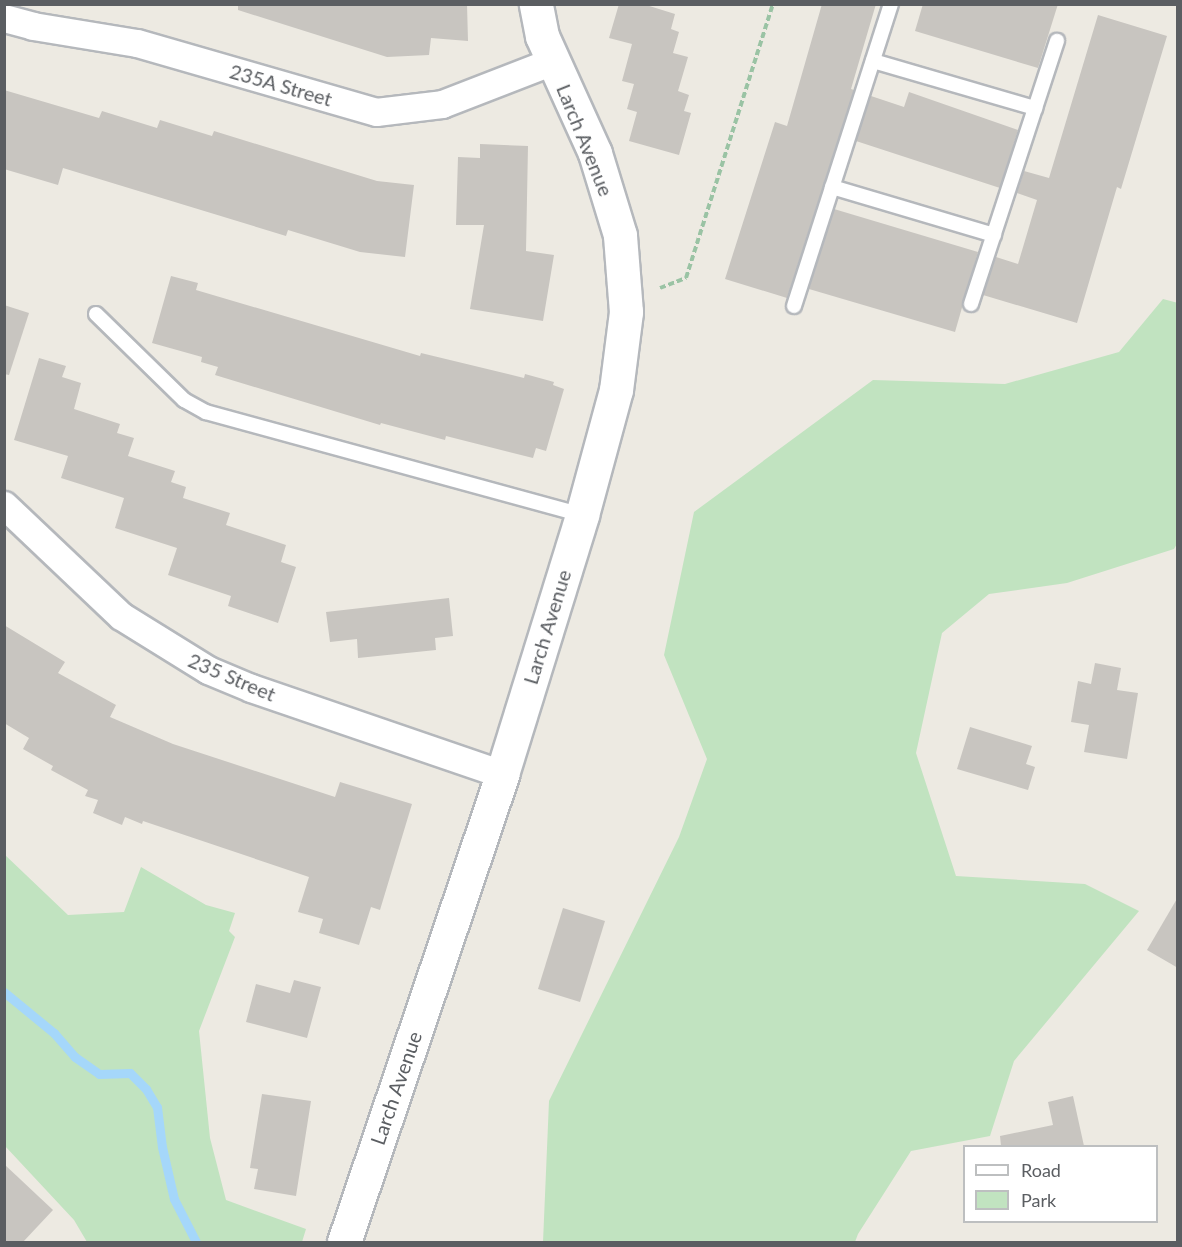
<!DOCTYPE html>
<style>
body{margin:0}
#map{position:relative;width:1182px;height:1247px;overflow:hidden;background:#edeae2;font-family:Lato,sans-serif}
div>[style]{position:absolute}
.green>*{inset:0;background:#c1e3c0}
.stream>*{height:9px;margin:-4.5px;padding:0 4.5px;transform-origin:4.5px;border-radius:4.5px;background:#a5d7fa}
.building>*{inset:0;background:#c8c5c0}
.path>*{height:4px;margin-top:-2px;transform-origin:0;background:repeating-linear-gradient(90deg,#9ac3a4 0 6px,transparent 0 9px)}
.roads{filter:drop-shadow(2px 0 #b5b8bc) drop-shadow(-2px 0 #b5b8bc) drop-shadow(0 2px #b5b8bc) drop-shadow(0 -2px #b5b8bc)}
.lane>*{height:14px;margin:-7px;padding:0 7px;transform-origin:7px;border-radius:7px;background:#fff}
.street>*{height:27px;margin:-13.5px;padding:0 13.5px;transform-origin:13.5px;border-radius:13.5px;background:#fff}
.secondary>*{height:33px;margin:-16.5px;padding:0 16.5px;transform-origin:16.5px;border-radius:16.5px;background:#fff}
span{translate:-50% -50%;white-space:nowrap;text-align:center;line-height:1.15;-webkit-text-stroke:4.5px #fff;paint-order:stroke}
.street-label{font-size:20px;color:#5b5e62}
.frame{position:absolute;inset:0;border:6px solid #5b5e62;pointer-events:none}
.legend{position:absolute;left:963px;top:1145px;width:195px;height:78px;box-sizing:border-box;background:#fff;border:2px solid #bdbfc0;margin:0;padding:8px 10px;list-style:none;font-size:18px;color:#5b5e62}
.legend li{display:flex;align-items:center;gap:12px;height:30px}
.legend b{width:30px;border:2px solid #bdbfc0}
</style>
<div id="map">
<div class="green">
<div style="clip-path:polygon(1163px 299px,1178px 303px,1178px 542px,1174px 549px,1067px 583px,989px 594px,942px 633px,916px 753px,956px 876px,1085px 884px,1139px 911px,1014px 1061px,990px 1136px,911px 1151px,858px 1234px,855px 1242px,543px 1242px,549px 1101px,679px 837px,707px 759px,664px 655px,694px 512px,873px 380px,1005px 384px,1119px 352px)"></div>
<div style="clip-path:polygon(4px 854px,68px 915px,124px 912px,141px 867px,206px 905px,235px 913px,229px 931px,235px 937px,199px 1031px,210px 1138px,226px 1200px,306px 1229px,302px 1242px,87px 1242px,74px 1220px,5px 1146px)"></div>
</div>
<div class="stream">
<div style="left:4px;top:992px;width:65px;rotate:39.4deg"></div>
<div style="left:54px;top:1033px;width:32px;rotate:49deg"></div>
<div style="left:75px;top:1057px;width:29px;rotate:35deg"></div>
<div style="left:99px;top:1074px;width:31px;rotate:-2deg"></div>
<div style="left:130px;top:1073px;width:23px;rotate:45deg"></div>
<div style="left:146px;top:1089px;width:21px;rotate:59deg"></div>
<div style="left:157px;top:1107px;width:40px;rotate:82.9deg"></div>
<div style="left:162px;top:1147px;width:53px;rotate:77deg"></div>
<div style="left:174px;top:1199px;width:48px;rotate:62.9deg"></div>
</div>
<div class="building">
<div style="clip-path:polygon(238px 4px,467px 4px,468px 41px,431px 38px,429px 55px,387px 57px,238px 10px)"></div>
<div style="clip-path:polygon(619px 4px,643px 4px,675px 14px,671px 29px,679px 32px,673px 53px,688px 57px,678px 91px,689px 95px,684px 111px,691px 113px,679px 155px,629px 141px,637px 112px,627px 109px,634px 84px,622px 81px,632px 44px,609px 38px)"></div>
<div style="clip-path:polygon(822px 4px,876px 4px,851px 89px,854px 90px,787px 298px,725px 279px,775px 122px,787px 126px)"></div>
<div style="clip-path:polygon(923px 4px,1058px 4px,1038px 68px,915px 31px)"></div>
<div style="clip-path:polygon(1098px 15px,1167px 36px,1121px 189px,1117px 187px,1077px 323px,983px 295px,996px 257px,1018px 264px,1037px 200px,1017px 193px,1024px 171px,1049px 178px)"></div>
<div style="clip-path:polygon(4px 90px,99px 118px,102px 111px,157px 128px,160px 120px,212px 136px,214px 131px,377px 181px,414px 185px,405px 257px,360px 252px,288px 230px,286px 236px,63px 168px,58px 185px,4px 169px)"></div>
<div style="clip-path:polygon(909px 92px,1018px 130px,1000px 188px,856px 141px,871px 96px,904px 107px)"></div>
<div style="clip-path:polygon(480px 144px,528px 146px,526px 251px,554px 255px,543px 321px,470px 309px,484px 225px,456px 225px,458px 157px,480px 158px)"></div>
<div style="clip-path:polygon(834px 209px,978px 252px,955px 332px,809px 289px)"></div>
<div style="clip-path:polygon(171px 276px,198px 283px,196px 290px,420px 356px,421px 353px,524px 378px,525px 374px,554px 382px,553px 385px,564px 389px,546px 451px,536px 448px,533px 458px,446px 436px,445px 440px,381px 423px,380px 425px,215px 375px,218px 367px,201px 362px,202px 357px,152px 343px)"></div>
<div style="clip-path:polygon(4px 305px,29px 313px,9px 375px,4px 374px)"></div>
<div style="clip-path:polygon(39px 358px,66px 366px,62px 377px,81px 383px,74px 409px,120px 424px,117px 433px,134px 438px,128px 456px,175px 471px,171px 482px,186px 487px,183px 498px,230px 513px,226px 525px,286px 545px,281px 562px,296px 567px,278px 623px,228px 606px,231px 596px,168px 575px,177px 548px,115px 528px,124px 498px,61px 478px,68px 456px,14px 440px)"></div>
<div style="clip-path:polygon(449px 598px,453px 636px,435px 638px,436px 650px,358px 658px,357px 639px,330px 642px,326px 612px)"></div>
<div style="clip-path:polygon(4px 625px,65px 662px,58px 673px,116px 705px,110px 717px,173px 744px,335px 797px,340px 782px,412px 804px,380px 910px,371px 907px,359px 945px,319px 933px,323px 919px,298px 912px,309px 877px,143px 821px,142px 824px,125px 817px,122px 825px,93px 813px,98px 800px,85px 796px,88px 790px,51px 770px,53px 766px,23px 749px,29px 738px,4px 723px)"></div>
<div style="clip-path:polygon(1095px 663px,1121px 668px,1117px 690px,1138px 693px,1127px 759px,1084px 752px,1089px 725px,1071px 722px,1078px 681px,1091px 684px)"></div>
<div style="clip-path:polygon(970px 727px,1032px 746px,1026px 764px,1035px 767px,1028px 790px,957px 769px)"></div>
<div style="clip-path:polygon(1178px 897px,1178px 968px,1147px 950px)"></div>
<div style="clip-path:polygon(563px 908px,605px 921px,580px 1002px,538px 989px)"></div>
<div style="clip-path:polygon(294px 980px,321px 987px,307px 1038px,246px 1022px,256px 984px,290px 993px)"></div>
<div style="clip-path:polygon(262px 1094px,311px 1101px,296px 1196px,254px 1189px,258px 1169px,250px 1168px)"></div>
<div style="clip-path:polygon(1073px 1096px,1084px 1146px,1001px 1146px,1000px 1136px,1053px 1125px,1048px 1102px)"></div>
<div style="clip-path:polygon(4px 1164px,53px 1210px,23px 1242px,4px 1242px)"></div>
</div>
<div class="path">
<div style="left:660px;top:288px;width:28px;rotate:-21deg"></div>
<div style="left:686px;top:278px;width:287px;rotate:-72.4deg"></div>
</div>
<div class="roads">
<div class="lane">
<div style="left:873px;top:61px;width:169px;rotate:16.2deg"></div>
<div style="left:832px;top:187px;width:169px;rotate:16.5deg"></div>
<div style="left:971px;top:304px;width:277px;rotate:-71.9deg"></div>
<div style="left:794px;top:306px;width:317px;rotate:-72.2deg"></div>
<div style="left:96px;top:314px;width:123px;rotate:44.3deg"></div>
<div style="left:184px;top:400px;width:25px;rotate:29deg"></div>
<div style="left:206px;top:412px;width:390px;rotate:15.3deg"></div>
</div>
<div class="street">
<div style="left:4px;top:18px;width:30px;rotate:15deg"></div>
<div style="left:33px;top:26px;width:105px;rotate:9.3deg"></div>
<div style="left:137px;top:43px;width:249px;rotate:16.1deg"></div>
<div style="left:376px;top:112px;width:66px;rotate:-6.9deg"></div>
<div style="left:442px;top:104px;width:119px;rotate:-21.2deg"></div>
<div style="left:4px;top:505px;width:161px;rotate:43.5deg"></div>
<div style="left:121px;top:616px;width:102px;rotate:31.8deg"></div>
<div style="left:208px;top:670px;width:47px;rotate:22.7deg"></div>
<div style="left:251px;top:688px;width:265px;rotate:18.9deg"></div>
</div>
<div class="secondary">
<div style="left:344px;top:1242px;width:494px;rotate:-71.3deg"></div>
<div style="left:502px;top:774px;width:271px;rotate:-72.8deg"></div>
<div style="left:582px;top:515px;width:130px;rotate:-74.8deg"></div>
<div style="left:616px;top:390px;width:79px;rotate:-82.7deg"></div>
<div style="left:626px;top:312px;width:77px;rotate:-94.5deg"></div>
<div style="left:620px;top:235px;width:86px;rotate:-107deg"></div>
<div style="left:595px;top:153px;width:128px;rotate:-114.4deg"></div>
<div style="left:542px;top:36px;width:33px;rotate:-101deg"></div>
</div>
</div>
<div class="street-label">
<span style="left:281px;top:85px;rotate:16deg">235A Street</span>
<span style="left:585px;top:140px;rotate:68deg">Larch Avenue</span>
<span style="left:547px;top:627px;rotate:-73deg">Larch Avenue</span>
<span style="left:232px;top:677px;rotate:23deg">235 Street</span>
<span style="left:396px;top:1088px;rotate:-71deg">Larch Avenue</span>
</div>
<div class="frame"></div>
<ul class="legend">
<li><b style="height:8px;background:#fff"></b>Road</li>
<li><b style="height:16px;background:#c1e3c0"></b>Park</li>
</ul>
</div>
